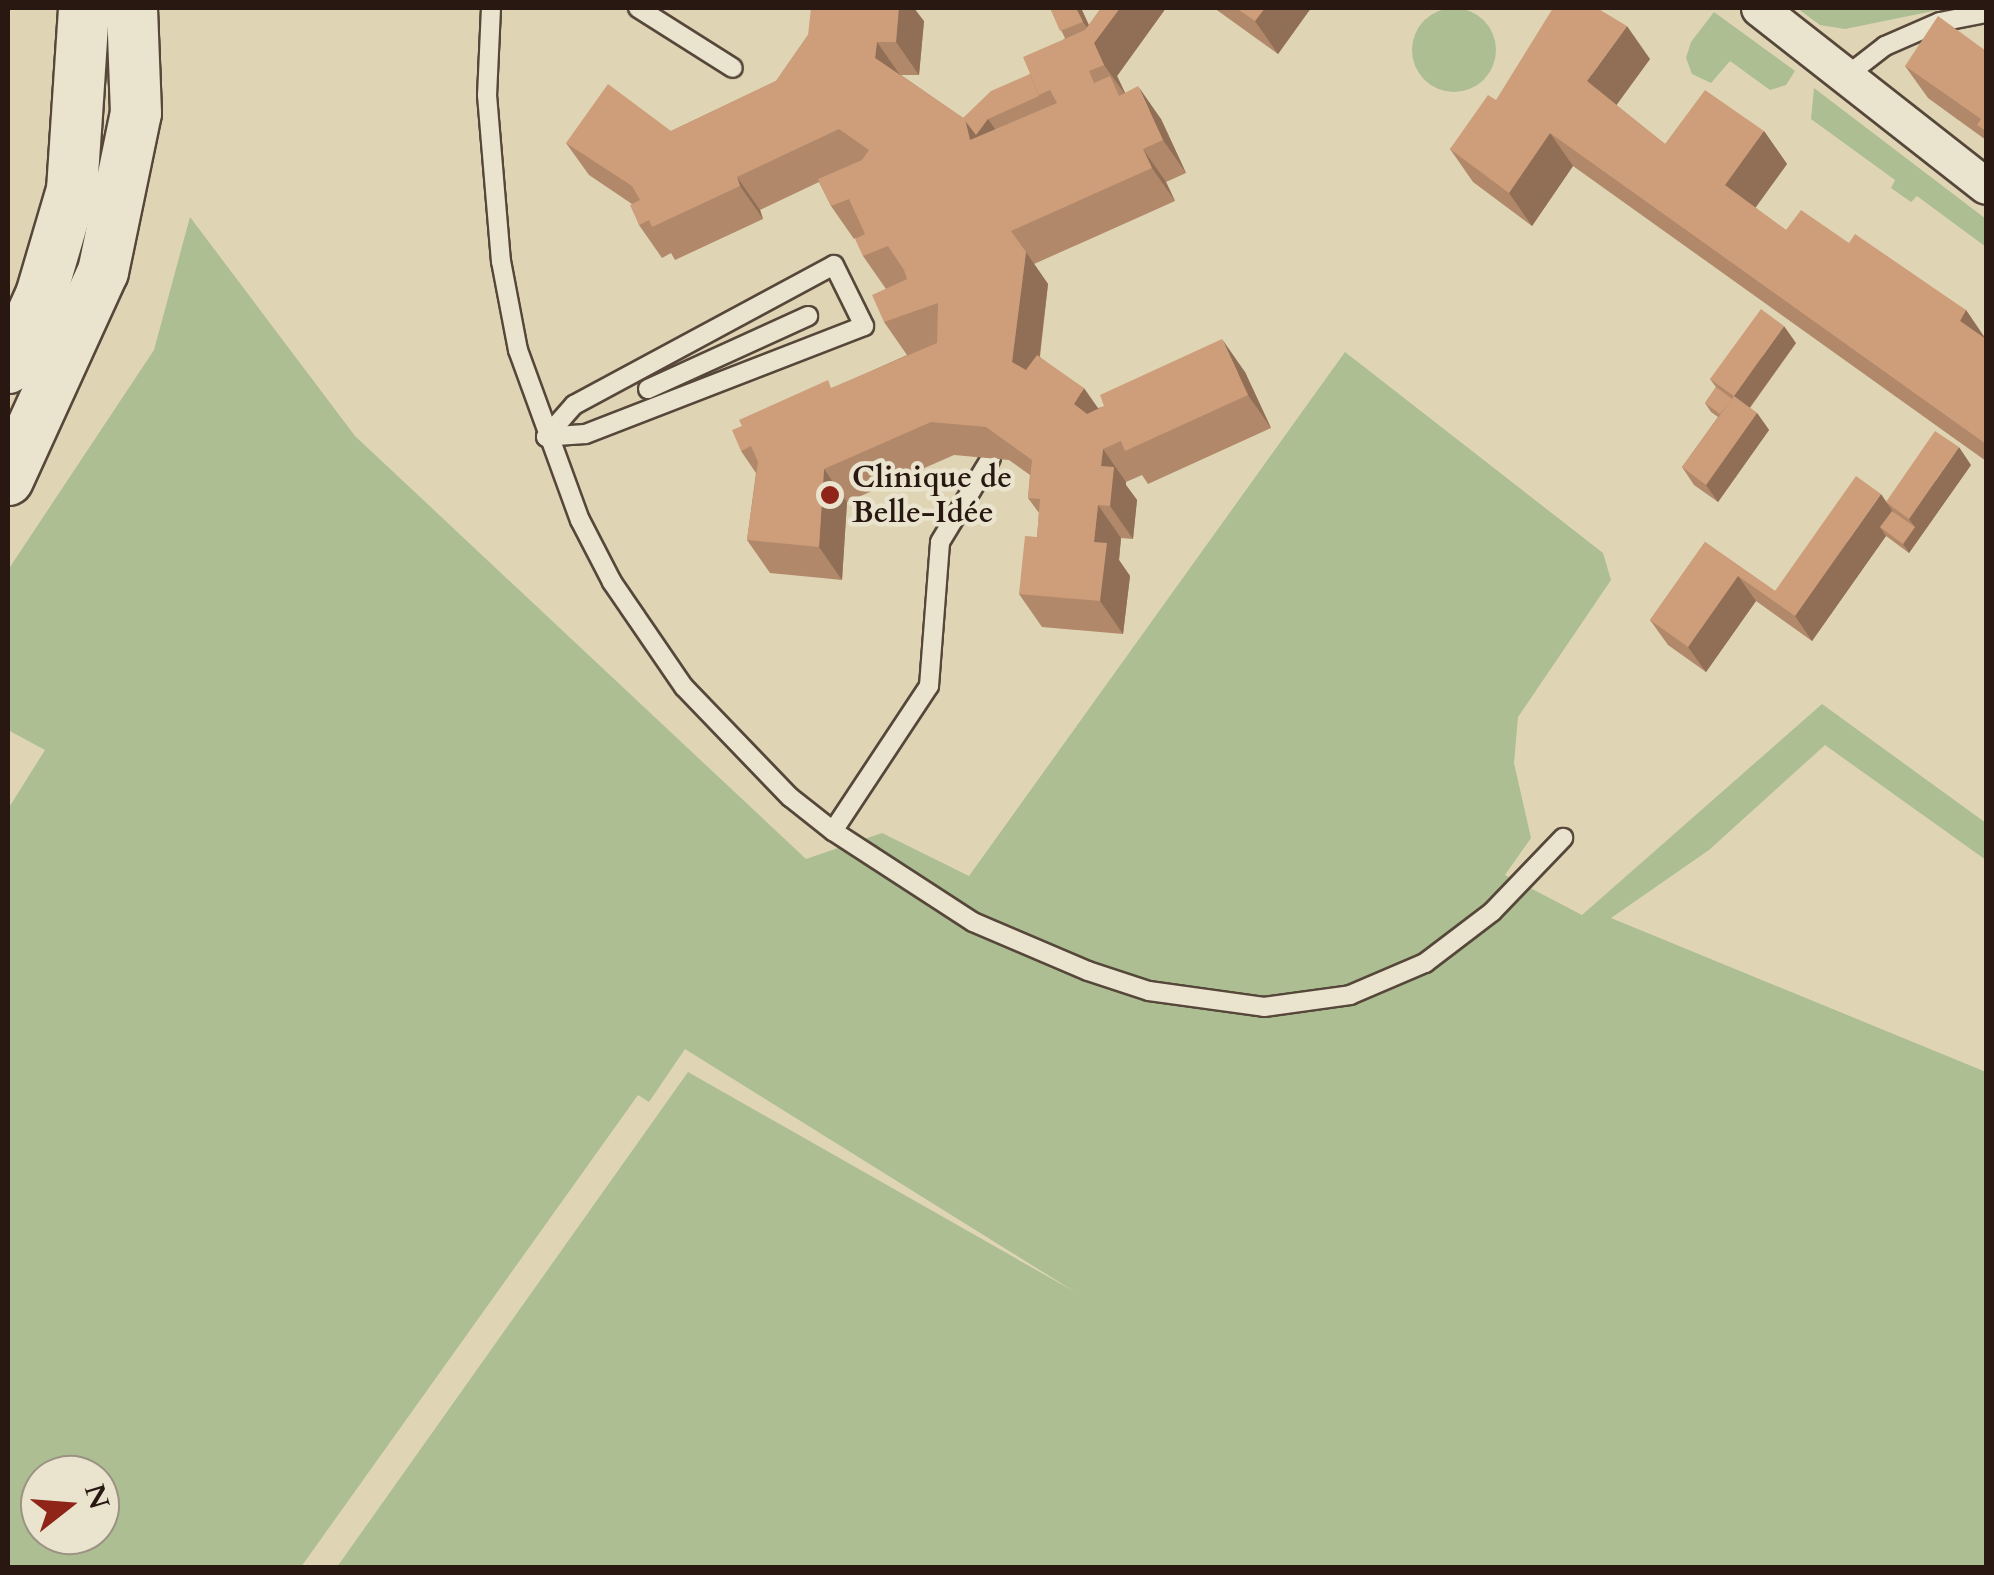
<!DOCTYPE html>
<meta charset="utf-8">
<style>
body{margin:0}
#map{position:relative;width:1994px;height:1575px;overflow:hidden;background:#dfd5b5;font-family:Cardo,serif}
div>[style]{position:absolute}
.green>*{inset:0;background:#acbe92}
.round{border-radius:50%}
.roads{filter:drop-shadow(2px 0 #56473a) drop-shadow(-2px 0 #56473a) drop-shadow(0 2px #56473a) drop-shadow(0 -2px #56473a)}
.lane>*{height:18px;margin:-9px;padding:0 9px;transform-origin:9px;border-radius:9px;background:#eae4cf}
.street>*{height:35px;margin:-17.5px;padding:0 17.5px;transform-origin:17.5px;border-radius:17.5px;background:#eae4cf}
.secondary>*{height:50px;margin:-25px;padding:0 25px;transform-origin:25px;border-radius:25px;background:#eae4cf}
.wall>*{inset:0;background:#b1886a}
.shaded-wall>*{inset:0;background:#906f56}
.building>*{inset:0;background:#ce9e7b}
.dots>*{width:28px;height:28px;translate:-50% -50%;box-sizing:border-box;border:5px solid #eae4cf;border-radius:50%}
span{translate:-50% -50%;white-space:nowrap;text-align:center;line-height:1.15;-webkit-text-stroke:9px #eae4cf;paint-order:stroke}
.poi-label{font-size:30px;color:#281811;font-weight:700}
.left{translate:0 -50%;text-align:left}
.frame{position:absolute;inset:0;border:10px solid #281811;pointer-events:none}
.north{position:absolute;left:20px;top:1455px;width:100px;height:100px;box-sizing:border-box;background:#eae4cf;border:2px solid #9c9283;border-radius:50%;rotate:73deg;font-size:28px;font-weight:700;line-height:40px;text-align:center;color:#281811}
.north::after{content:'';display:block;margin:auto;width:35px;height:45px;background:#8f2418;clip-path:polygon(50% 0,100% 100%,50% 72%,0 100%)}
</style>
<div id="map">
<div class="green">
<div style="clip-path:polygon(1797px 8px,1948px 8px,1845px 29px,1820px 25px)"></div>
<div class="round" style="left:1412px;top:8px;width:84px;height:84px"></div>
<div style="clip-path:polygon(1714px 12px,1795px 71px,1786px 85px,1770px 90px,1730px 61px,1711px 83px,1692px 74px,1686px 58px,1691px 42px)"></div>
<div style="clip-path:polygon(1814px 88px,1986px 219px,1986px 247px,1917px 196px,1911px 202px,1891px 188px,1895px 180px,1811px 119px)"></div>
<div style="clip-path:polygon(evenodd,190px 217px,355px 436px,806px 859px,882px 833px,969px 876px,1345px 352px,1603px 553px,1611px 580px,1518px 717px,1514px 763px,1531px 838px,1505px 875px,1582px 915px,1822px 704px,1986px 823px,1986px 860px,1825px 745px,1709px 850px,1611px 918px,1986px 1072px,1986px 1567px,337px 1567px,688px 1072px,1075px 1292px,685px 1049px,649px 1102px,638px 1095px,301px 1567px,8px 1567px,8px 809px,45px 750px,8px 730px,8px 570px,154px 350px,190px 217px,40px 1475px,100px 1475px,100px 1535px,40px 1535px,40px 1475px)"></div>
</div>
<div class="roads">
<div class="lane">
<div style="left:491px;top:8px;width:87px;rotate:92.6deg"></div>
<div style="left:487px;top:95px;width:167px;rotate:85.2deg"></div>
<div style="left:501px;top:261px;width:91px;rotate:79.2deg"></div>
<div style="left:518px;top:350px;width:181px;rotate:70deg"></div>
<div style="left:580px;top:520px;width:70px;rotate:62.7deg"></div>
<div style="left:612px;top:582px;width:127px;rotate:55.6deg"></div>
<div style="left:684px;top:687px;width:153px;rotate:46.1deg"></div>
<div style="left:790px;top:797px;width:55px;rotate:38.3deg"></div>
<div style="left:833px;top:831px;width:167px;rotate:33deg"></div>
<div style="left:973px;top:922px;width:125px;rotate:23.1deg"></div>
<div style="left:1088px;top:971px;width:64px;rotate:18.2deg"></div>
<div style="left:1149px;top:991px;width:116px;rotate:7.9deg"></div>
<div style="left:1264px;top:1007px;width:87px;rotate:-7.9deg"></div>
<div style="left:1350px;top:995px;width:82px;rotate:-23.1deg"></div>
<div style="left:1425px;top:963px;width:84px;rotate:-37.3deg"></div>
<div style="left:1492px;top:912px;width:103px;rotate:-46.2deg"></div>
<div style="left:638px;top:8px;width:112px;rotate:32.3deg"></div>
<div style="left:1845px;top:77px;width:51px;rotate:-37.8deg"></div>
<div style="left:1885px;top:46px;width:60px;rotate:-23.6deg"></div>
<div style="left:1940px;top:22px;width:47px;rotate:-11.1deg"></div>
<div style="left:834px;top:265px;width:68px;rotate:63.8deg"></div>
<div style="left:864px;top:326px;width:299px;rotate:158.8deg"></div>
<div style="left:585px;top:434px;width:39px;rotate:176deg"></div>
<div style="left:546px;top:437px;width:43px;rotate:-48.8deg"></div>
<div style="left:574px;top:405px;width:295px;rotate:-28.3deg"></div>
<div style="left:648px;top:389px;width:176px;rotate:-24.5deg"></div>
<div style="left:833px;top:831px;width:174px;rotate:-56.5deg"></div>
<div style="left:929px;top:686px;width:144px;rotate:-85.6deg"></div>
<div style="left:940px;top:542px;width:98px;rotate:-58.7deg"></div>
</div>
<div class="street">
<div style="left:1759px;top:8px;width:288px;rotate:38.1deg"></div>
</div>
<div class="secondary">
<div style="left:8px;top:368px;width:80px;rotate:-65.7deg"></div>
<div style="left:41px;top:295px;width:109px;rotate:-73.6deg"></div>
<div style="left:72px;top:190px;width:182px;rotate:-86.2deg"></div>
<div style="left:8px;top:480px;width:229px;rotate:-65.5deg"></div>
<div style="left:103px;top:272px;width:162px;rotate:-78.3deg"></div>
<div style="left:136px;top:113px;width:105px;rotate:-92.2deg"></div>
</div>
</div>
<div class="wall">
<div style="clip-path:polygon(1050px 8px,1081px 8px,1089px 25px,1101px 8px,1166px 8px,1117px 76px,1125px 93px,1161px 119px,1186px 173px,1166px 182px,1175px 201px,1034px 264px,1048px 284px,1040px 357px,1098px 408px,1245px 372px,1271px 428px,1148px 484px,1142px 475px,1126px 482px,1126px 485px,1137px 500px,1133px 539px,1121px 538px,1119px 560px,1130px 576px,1123px 634px,1042px 627px,1019px 594px,1037px 537px,1039px 513px,1028px 498px,1030px 475px,1009px 460px,954px 455px,847px 502px,842px 580px,770px 573px,747px 540px,756px 473px,741px 451px,833px 388px,907px 355px,884px 322px,886px 289px,863px 256px,856px 238px,854px 239px,831px 206px,819px 182px,760px 210px,763px 219px,675px 260px,671px 253px,662px 258px,639px 225px,632px 204px,589px 175px,566px 143px,671px 131px,776px 81px,808px 35px,924px 21px,919px 75px,901px 75px,963px 118px,1030px 74px,1065px 38px)"></div>
<div style="clip-path:polygon(1214px 8px,1311px 8px,1278px 54px)"></div>
<div style="clip-path:polygon(1986px 51px,1986px 140px,1928px 98px,1905px 66px)"></div>
<div style="clip-path:polygon(1650px 59px,1616px 105px,1665px 144px,1764px 131px,1787px 164px,1755px 208px,1786px 230px,1849px 243px,1966px 310px,1986px 339px,1986px 461px,1573px 166px,1532px 226px,1473px 182px,1450px 149px,1496px 100px)"></div>
<div style="clip-path:polygon(1796px 343px,1750px 408px,1757px 413px,1769px 430px,1718px 502px,1694px 485px,1682px 467px,1718px 417px,1711px 412px,1705px 403px,1716px 387px,1710px 379px)"></div>
<div style="clip-path:polygon(1971px 465px,1909px 553px,1886px 536px,1812px 641px,1756px 601px,1706px 672px,1668px 645px,1650px 620px,1705px 542px,1775px 591px,1892px 511px,1886px 502px)"></div>
</div>
<div class="shaded-wall">
<div style="clip-path:polygon(898px 8px,914px 8px,924px 21px,919px 75px,896px 42px)"></div>
<div style="clip-path:polygon(1076px 8px,1081px 8px,1095px 39px,1083px 22px)"></div>
<div style="clip-path:polygon(1120px 8px,1166px 8px,1117px 76px,1127px 97px,1104px 65px,1094px 43px)"></div>
<div style="clip-path:polygon(1265px 8px,1311px 8px,1278px 54px,1255px 21px)"></div>
<div style="clip-path:polygon(1627px 26px,1650px 59px,1610px 114px,1587px 81px)"></div>
<div style="clip-path:polygon(877px 42px,900px 75px,875px 58px)"></div>
<div style="clip-path:polygon(1138px 86px,1161px 119px,1186px 173px,1163px 140px)"></div>
<div style="clip-path:polygon(965px 119px,988px 119px,1000px 136px,970px 140px)"></div>
<div style="clip-path:polygon(1764px 131px,1787px 164px,1748px 218px,1725px 185px)"></div>
<div style="clip-path:polygon(1550px 133px,1573px 166px,1532px 226px,1509px 193px)"></div>
<div style="clip-path:polygon(1143px 149px,1166px 182px,1175px 201px,1152px 168px)"></div>
<div style="clip-path:polygon(737px 177px,760px 210px,763px 219px,740px 186px)"></div>
<div style="clip-path:polygon(1026px 252px,1048px 284px,1035px 394px,1012px 362px)"></div>
<div style="clip-path:polygon(1966px 310px,1986px 340px,1960px 321px)"></div>
<div style="clip-path:polygon(1784px 326px,1796px 343px,1734px 429px,1734px 396px)"></div>
<div style="clip-path:polygon(1222px 339px,1245px 372px,1271px 428px,1248px 395px)"></div>
<div style="clip-path:polygon(1084px 388px,1107px 421px,1096px 437px,1074px 404px)"></div>
<div style="clip-path:polygon(1757px 413px,1769px 430px,1718px 502px,1706px 485px)"></div>
<div style="clip-path:polygon(1959px 447px,1971px 465px,1909px 553px,1903px 544px,1915px 527px,1909px 519px)"></div>
<div style="clip-path:polygon(1103px 449px,1126px 482px,1126px 485px,1137px 500px,1133px 539px,1110px 506px,1101px 466px)"></div>
<div style="clip-path:polygon(824px 469px,847px 502px,842px 580px,819px 547px)"></div>
<div style="clip-path:polygon(1881px 494px,1898px 519px,1880px 527px,1886px 536px,1812px 641px,1795px 616px)"></div>
<div style="clip-path:polygon(1098px 505px,1121px 538px,1119px 560px,1130px 576px,1123px 634px,1100px 601px,1094px 542px)"></div>
<div style="clip-path:polygon(1738px 576px,1756px 601px,1706px 672px,1688px 647px)"></div>
</div>
<div class="building">
<div style="clip-path:polygon(811px 8px,899px 8px,896px 42px,877px 42px,875px 58px,965px 119px,970px 140px,1057px 103px,1050px 90px,1039px 95px,1023px 57px,1085px 30px,1101px 8px,1120px 8px,1094px 43px,1104px 65px,1089px 71px,1094px 83px,1110px 76px,1119px 96px,1138px 86px,1163px 140px,1143px 149px,1152px 168px,1011px 231px,1026px 252px,1012px 362px,1026px 370px,1037px 355px,1084px 388px,1074px 404px,1087px 414px,1104px 406px,1100px 395px,1222px 339px,1248px 395px,1125px 451px,1121px 441px,1103px 449px,1101px 466px,1114px 467px,1110px 506px,1098px 505px,1094px 542px,1107px 543px,1100px 601px,1019px 594px,1025px 536px,1037px 537px,1040px 499px,1028px 498px,1032px 460px,986px 427px,931px 422px,824px 469px,819px 547px,747px 540px,758px 462px,751px 446px,741px 451px,732px 430px,742px 426px,739px 420px,828px 380px,831px 388px,937px 343px,938px 303px,884px 322px,872px 295px,907px 279px,904px 270px,888px 246px,863px 256px,855px 239px,865px 234px,849px 199px,831px 206px,818px 179px,862px 160px,869px 150px,839px 129px,737px 177px,740px 186px,652px 227px,649px 220px,639px 225px,630px 205px,640px 200px,632px 186px,566px 143px,608px 84px,671px 131px,776px 81px,808px 35px)"></div>
<div style="clip-path:polygon(1050px 8px,1076px 8px,1083px 22px,1060px 31px)"></div>
<div style="clip-path:polygon(1236px 8px,1265px 8px,1255px 21px)"></div>
<div style="clip-path:polygon(1553px 8px,1597px 8px,1627px 26px,1587px 81px,1665px 144px,1705px 90px,1764px 131px,1725px 185px,1786px 230px,1801px 210px,1849px 243px,1855px 234px,1966px 310px,1960px 321px,1986px 339px,1986px 444px,1550px 133px,1509px 193px,1450px 149px,1488px 95px,1496px 100px)"></div>
<div style="clip-path:polygon(1938px 16px,1986px 51px,1986px 131px,1977px 125px,1981px 119px,1905px 66px)"></div>
<div style="clip-path:polygon(1030px 74px,1039px 96px,988px 119px,976px 135px,963px 118px,991px 91px)"></div>
<div style="clip-path:polygon(1761px 309px,1784px 326px,1734px 396px,1710px 379px)"></div>
<div style="clip-path:polygon(1716px 387px,1732px 399px,1720px 414px,1705px 403px)"></div>
<div style="clip-path:polygon(1734px 396px,1757px 413px,1706px 485px,1682px 467px)"></div>
<div style="clip-path:polygon(1935px 431px,1959px 447px,1909px 519px,1886px 502px)"></div>
<div style="clip-path:polygon(1856px 476px,1881px 494px,1795px 616px,1738px 576px,1688px 647px,1650px 620px,1705px 542px,1775px 591px)"></div>
<div style="clip-path:polygon(1892px 511px,1915px 527px,1903px 544px,1880px 527px)"></div>
</div>
<div class="dots">
<div style="left:830px;top:495px;background:#8f2418"></div>
</div>
<div class="poi-label">
<span class="left" style="left:852px;top:495px">Clinique de<br>Belle-Idée</span>
</div>
<div class="frame"></div>
<div class="north">N</div>
</div>
